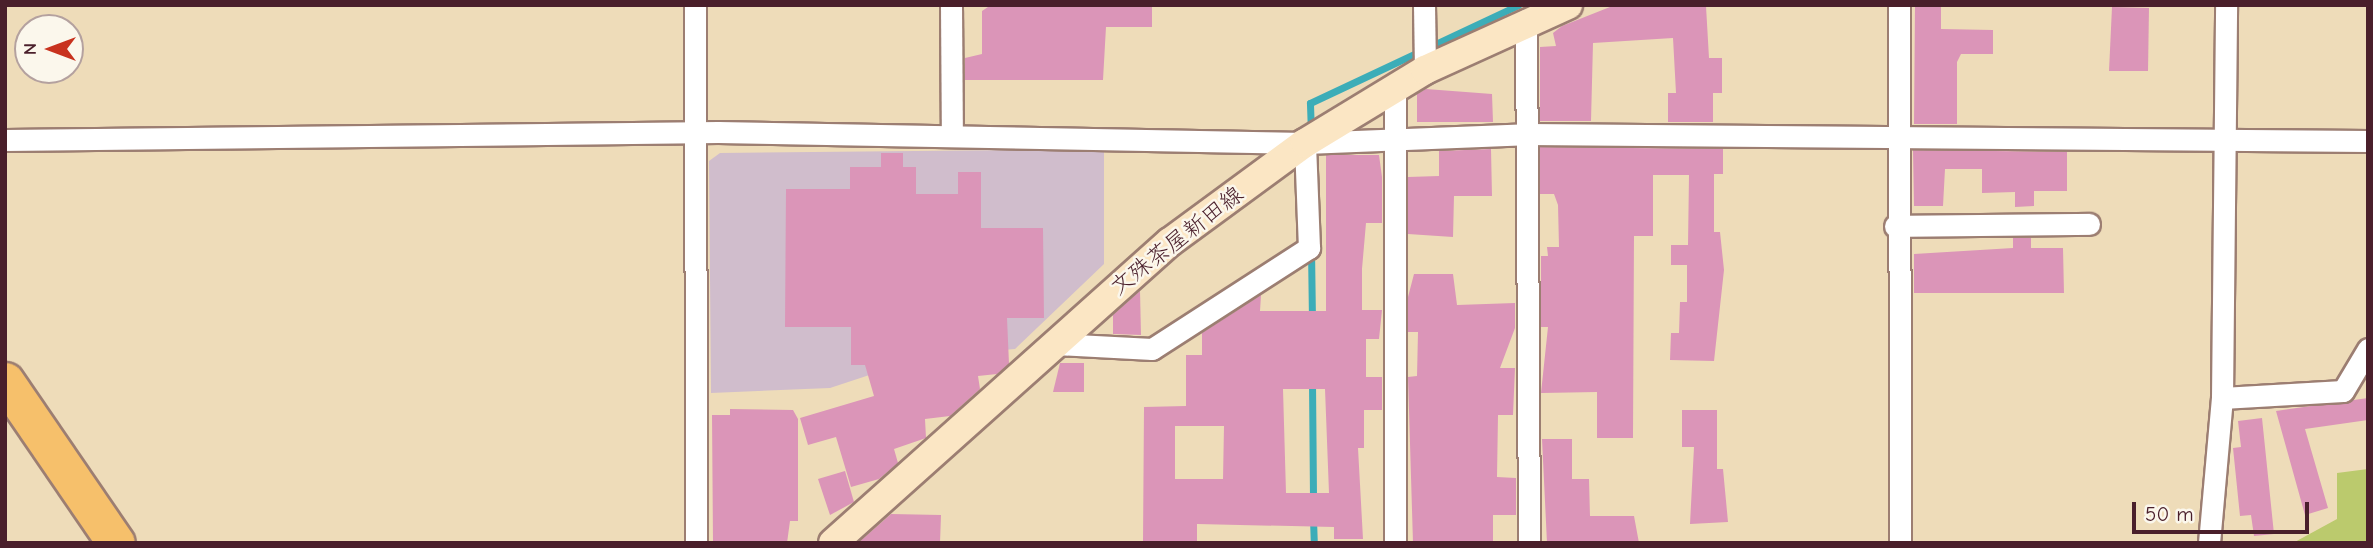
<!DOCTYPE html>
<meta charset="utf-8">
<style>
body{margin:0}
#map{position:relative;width:2373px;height:548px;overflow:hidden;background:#eedcb9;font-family:"Comic Neue","Klee One",sans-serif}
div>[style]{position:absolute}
.industrial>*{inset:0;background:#d0bdcc}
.green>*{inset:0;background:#bbca6d}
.stream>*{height:7px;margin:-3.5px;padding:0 3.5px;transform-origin:3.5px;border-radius:3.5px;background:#3cadb8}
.building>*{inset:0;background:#db95b8}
.roads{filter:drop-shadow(2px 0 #9c7e72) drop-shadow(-2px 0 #9c7e72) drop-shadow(0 2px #9c7e72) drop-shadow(0 -2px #9c7e72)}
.street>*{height:21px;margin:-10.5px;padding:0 10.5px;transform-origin:10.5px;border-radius:10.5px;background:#fff}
.secondary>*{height:28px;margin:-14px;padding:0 14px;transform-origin:14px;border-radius:14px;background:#fbe6c4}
.highway>*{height:37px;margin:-18.5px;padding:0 18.5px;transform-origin:18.5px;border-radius:18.5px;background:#f6c06b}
span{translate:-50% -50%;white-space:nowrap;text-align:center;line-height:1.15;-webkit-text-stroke:5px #fbf7ec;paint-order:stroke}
.street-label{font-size:23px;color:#4a1f2b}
.frame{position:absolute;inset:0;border:7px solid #4a1f2b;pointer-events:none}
.north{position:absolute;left:14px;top:14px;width:70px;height:70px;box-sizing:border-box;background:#fbf7ec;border:2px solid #b4a19f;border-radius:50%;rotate:270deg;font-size:19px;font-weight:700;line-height:28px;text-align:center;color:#4a1f2b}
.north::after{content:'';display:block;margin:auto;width:24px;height:32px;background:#c8321e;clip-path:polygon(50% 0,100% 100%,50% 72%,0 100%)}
.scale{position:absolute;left:2132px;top:502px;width:177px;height:32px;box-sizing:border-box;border:4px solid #4a1f2b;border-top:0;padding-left:9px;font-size:21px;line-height:24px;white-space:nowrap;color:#4a1f2b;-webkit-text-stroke:5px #fbf7ec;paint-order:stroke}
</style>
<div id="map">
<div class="industrial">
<div style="clip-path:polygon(1104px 149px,1104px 264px,1015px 349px,927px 356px,830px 388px,711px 393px,709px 161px,720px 153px)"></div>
</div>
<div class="green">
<div style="clip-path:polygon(2368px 469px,2368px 543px,2293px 543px,2337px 519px,2337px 473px)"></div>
</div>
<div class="stream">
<div style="left:1311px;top:133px;width:30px;rotate:-92deg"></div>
<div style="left:1310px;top:103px;width:230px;rotate:-25.2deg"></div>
<div style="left:1311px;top:249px;width:69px;rotate:89.2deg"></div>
<div style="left:1312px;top:382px;width:118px;rotate:89.5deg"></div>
<div style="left:1313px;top:519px;width:24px;rotate:88deg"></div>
</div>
<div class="building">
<div style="clip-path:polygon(991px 5px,1152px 5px,1152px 27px,1106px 27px,1103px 80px,965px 80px,965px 58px,982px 54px,982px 11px)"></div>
<div style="clip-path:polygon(1615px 5px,1706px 6px,1709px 58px,1722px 58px,1722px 93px,1713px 93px,1713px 122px,1668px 122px,1668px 93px,1676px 93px,1673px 38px,1593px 43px,1591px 121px,1540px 121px,1540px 47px,1556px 46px,1553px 33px,1562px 26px)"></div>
<div style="clip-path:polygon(1915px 5px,1941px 5px,1941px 29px,1993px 30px,1993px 54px,1961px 54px,1957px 62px,1957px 124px,1914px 124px)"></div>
<div style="clip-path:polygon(2112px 7px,2149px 8px,2148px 71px,2109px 71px)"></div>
<div style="clip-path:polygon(1426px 89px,1492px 94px,1493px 122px,1417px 122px,1417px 94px)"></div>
<div style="clip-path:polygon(1540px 147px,1723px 149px,1723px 174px,1714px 174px,1714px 232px,1720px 232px,1724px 270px,1714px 361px,1670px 360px,1671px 333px,1679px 333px,1680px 302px,1687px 302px,1687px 265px,1671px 265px,1671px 245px,1688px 245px,1689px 175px,1653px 175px,1653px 236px,1634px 236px,1633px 438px,1597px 438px,1597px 392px,1541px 393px,1548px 327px,1541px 327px,1541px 256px,1548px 256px,1547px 247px,1559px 247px,1558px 205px,1554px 194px,1540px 194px)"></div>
<div style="clip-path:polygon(1491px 149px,1492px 196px,1454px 196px,1453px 237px,1408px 234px,1408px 177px,1439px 176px,1439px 151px)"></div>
<div style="clip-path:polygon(1913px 150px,2067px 152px,2067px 191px,2034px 191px,2034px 206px,2015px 207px,2015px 192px,1982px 193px,1982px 169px,1945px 169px,1943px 206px,1914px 206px)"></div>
<div style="clip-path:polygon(881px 153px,903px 153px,903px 167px,916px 167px,916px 194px,958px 194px,958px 172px,981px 172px,981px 228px,1043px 228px,1044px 318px,1007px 318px,1009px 364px,997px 374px,978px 376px,980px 389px,950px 416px,925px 419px,926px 438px,894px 449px,898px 463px,879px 479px,851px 487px,836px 437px,808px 445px,800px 418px,874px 396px,865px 365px,851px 365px,851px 327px,785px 327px,786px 189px,850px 189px,850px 167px,881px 167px)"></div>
<div style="clip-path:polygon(evenodd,1326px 155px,1379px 155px,1382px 177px,1382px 223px,1366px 223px,1362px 269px,1362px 310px,1382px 310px,1379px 339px,1366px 339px,1366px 377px,1382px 377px,1382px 410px,1364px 410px,1364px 448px,1358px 448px,1363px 539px,1334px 539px,1334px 527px,1197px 524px,1197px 542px,1143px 543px,1144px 407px,1186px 406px,1186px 355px,1202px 355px,1202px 333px,1261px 295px,1260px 311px,1326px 311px,1326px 155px,1283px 389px,1325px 389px,1329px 493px,1286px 493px,1283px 389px,1326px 155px,1175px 426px,1224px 426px,1223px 479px,1175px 479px,1175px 426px)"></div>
<div style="clip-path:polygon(2013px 238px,2031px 238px,2031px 248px,2063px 248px,2064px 293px,1914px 293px,1914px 254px,2013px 248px)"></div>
<div style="clip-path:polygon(1414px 274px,1453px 274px,1457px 305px,1515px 303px,1515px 328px,1500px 368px,1515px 368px,1513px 415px,1498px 415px,1497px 477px,1516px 478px,1516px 515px,1493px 515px,1493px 543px,1413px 543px,1408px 377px,1417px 376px,1418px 332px,1408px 332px,1408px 297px)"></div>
<div style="clip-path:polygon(1140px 291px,1141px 335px,1113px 334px,1113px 315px)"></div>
<div style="clip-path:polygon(1060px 363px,1084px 363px,1084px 392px,1053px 392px)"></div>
<div style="clip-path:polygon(2368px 398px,2368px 420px,2305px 429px,2328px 508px,2305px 515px,2276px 411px)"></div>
<div style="clip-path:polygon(730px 409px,793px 410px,798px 419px,798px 521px,790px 521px,787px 543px,713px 543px,712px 415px,730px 415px)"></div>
<div style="clip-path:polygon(1682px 410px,1717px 410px,1717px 469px,1723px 469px,1728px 522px,1690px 524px,1694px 447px,1682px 447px)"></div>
<div style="clip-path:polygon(2262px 418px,2274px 534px,2254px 536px,2251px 515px,2240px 516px,2233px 448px,2241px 447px,2238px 421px)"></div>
<div style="clip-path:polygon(1542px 439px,1572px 439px,1572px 479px,1589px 479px,1590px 516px,1634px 516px,1639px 543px,1547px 543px)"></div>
<div style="clip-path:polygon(845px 471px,854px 502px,830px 515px,818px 479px)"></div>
<div style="clip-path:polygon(891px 514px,941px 515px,940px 543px,858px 543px)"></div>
</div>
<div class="roads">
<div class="street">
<div style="left:695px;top:5px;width:538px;rotate:89.89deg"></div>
<div style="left:951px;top:5px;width:129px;rotate:89.6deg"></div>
<div style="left:1424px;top:5px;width:65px;rotate:89.1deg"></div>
<div style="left:1899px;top:5px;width:538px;rotate:89.89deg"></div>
<div style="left:1526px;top:20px;width:523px;rotate:89.67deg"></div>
<div style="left:1395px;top:89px;width:454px;rotate:90deg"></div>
<div style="left:5px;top:140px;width:713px;rotate:-0.64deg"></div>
<div style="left:718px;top:132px;width:587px;rotate:1.07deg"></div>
<div style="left:1305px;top:143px;width:222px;rotate:-2.3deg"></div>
<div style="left:1527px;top:134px;width:841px;rotate:0.48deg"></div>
<div style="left:1895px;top:226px;width:194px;rotate:-0.6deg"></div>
<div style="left:1056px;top:344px;width:96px;rotate:3deg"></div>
<div style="left:1152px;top:349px;width:187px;rotate:-32.8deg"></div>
<div style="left:1309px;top:248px;width:105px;rotate:-92.2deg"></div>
<div style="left:2222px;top:398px;width:121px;rotate:-3.3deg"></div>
<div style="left:2343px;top:391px;width:49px;rotate:-59.2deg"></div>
<div style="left:2209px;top:543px;width:146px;rotate:-84.9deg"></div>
<div style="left:2222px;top:398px;width:393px;rotate:-89.4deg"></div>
</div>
<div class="secondary">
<div style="left:833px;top:543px;width:452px;rotate:-41.8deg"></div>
<div style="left:1170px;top:242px;width:167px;rotate:-36.3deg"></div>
<div style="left:1305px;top:143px;width:140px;rotate:-31.3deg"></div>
<div style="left:1425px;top:70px;width:157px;rotate:-24.4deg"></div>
</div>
<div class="highway">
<div style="left:5px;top:381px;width:196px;rotate:55.6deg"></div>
</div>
</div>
<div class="street-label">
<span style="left:1177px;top:241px;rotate:-38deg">文殊茶屋新田線</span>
</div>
<div class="frame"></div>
<div class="north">N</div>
<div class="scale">50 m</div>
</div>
